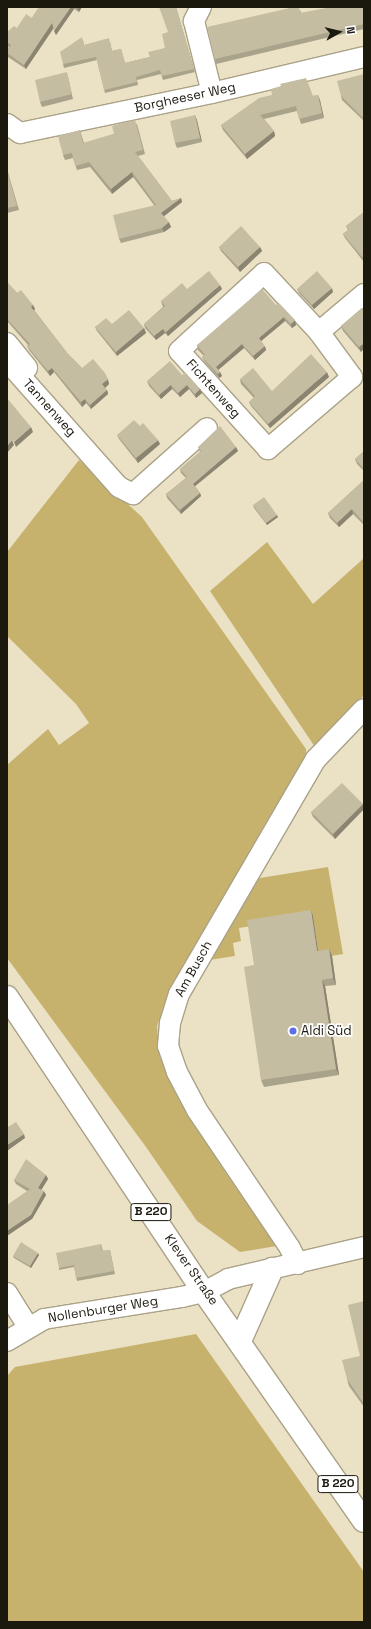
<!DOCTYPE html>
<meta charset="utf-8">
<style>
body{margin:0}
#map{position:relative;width:371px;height:1629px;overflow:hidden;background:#ebe2c6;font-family:"Space Grotesk",sans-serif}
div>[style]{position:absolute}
.green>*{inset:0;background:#c7b26d}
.roads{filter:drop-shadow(1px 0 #aaa287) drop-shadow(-1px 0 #aaa287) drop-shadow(0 1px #aaa287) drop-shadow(0 -1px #aaa287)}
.minor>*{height:20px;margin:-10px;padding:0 10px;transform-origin:10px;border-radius:10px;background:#fff}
.major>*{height:22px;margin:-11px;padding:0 11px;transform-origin:11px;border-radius:11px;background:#fff}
.wall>*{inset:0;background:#a9a38b}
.shaded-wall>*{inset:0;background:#8a8471}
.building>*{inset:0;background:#c5bda2}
.dots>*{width:11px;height:11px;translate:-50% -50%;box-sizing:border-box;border:2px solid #fff;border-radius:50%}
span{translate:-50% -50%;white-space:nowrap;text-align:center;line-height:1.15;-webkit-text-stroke:3.5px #fff;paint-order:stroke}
.shield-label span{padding:1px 3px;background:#fff;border:1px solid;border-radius:3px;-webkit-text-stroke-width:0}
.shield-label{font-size:12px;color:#1b180e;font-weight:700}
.street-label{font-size:13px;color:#1b180e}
.poi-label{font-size:13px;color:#1b180e}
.left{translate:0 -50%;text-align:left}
.frame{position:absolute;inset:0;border:8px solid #1b180e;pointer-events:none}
.north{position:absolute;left:319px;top:12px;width:40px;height:40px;-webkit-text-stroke:3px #fff;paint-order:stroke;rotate:82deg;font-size:11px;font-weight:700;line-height:16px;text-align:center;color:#1b180e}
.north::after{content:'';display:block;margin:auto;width:14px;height:18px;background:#1b180e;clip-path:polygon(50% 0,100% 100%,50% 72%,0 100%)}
</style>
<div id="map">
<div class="green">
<div style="clip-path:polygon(79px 460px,142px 517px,306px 749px,306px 761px,264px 826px,176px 983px,157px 1026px,160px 1057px,178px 1096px,225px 1172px,277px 1246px,240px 1252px,197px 1221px,146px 1147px,7px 958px,7px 765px,48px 729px,59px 745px,89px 723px,76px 704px,7px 636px,7px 552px)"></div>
<div style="clip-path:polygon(267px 542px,313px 604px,364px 558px,364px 695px,315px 747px,210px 591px)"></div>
<div style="clip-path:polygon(328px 867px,343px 954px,319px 958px,313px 916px,239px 928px,241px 941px,233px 943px,235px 956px,209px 960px,254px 879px)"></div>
<div style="clip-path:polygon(196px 1334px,364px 1572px,364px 1622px,7px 1622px,7px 1376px,15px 1367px)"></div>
</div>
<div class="roads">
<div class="minor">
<div style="left:201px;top:7px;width:16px;rotate:117deg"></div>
<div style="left:194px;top:21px;width:74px;rotate:76deg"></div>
<div style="left:7px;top:124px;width:16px;rotate:35deg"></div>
<div style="left:20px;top:133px;width:196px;rotate:-11.8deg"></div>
<div style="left:212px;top:93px;width:156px;rotate:-13.3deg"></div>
<div style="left:264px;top:273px;width:81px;rotate:47deg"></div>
<div style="left:319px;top:332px;width:56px;rotate:53.7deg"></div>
<div style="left:352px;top:377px;width:111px;rotate:139.4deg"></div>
<div style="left:268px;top:449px;width:132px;rotate:-132.2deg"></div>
<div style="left:179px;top:351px;width:115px;rotate:-42.5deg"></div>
<div style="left:319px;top:332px;width:59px;rotate:-40.2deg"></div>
<div style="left:7px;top:343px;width:32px;rotate:51deg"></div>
<div style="left:7px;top:361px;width:169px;rotate:48.4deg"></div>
<div style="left:119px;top:487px;width:16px;rotate:27deg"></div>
<div style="left:133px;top:494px;width:99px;rotate:-41.7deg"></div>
<div style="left:298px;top:1264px;width:18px;rotate:-117deg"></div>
<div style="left:290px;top:1248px;width:166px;rotate:-124deg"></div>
<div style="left:197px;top:1110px;width:43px;rotate:-117.8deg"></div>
<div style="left:177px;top:1072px;width:28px;rotate:-109deg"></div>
<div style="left:168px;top:1046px;width:23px;rotate:-85deg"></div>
<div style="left:170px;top:1023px;width:30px;rotate:-73deg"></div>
<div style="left:179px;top:994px;width:272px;rotate:-59.8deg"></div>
<div style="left:316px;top:759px;width:69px;rotate:-46.2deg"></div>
<div style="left:7px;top:1293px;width:39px;rotate:58deg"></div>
<div style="left:7px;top:1341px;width:43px;rotate:-30.7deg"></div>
<div style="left:44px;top:1319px;width:140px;rotate:-9.1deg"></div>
<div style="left:182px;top:1297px;width:23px;rotate:-13deg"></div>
<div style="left:204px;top:1292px;width:27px;rotate:-28deg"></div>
<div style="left:228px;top:1279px;width:140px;rotate:-13.2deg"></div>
</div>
<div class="major">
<div style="left:7px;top:997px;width:355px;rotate:56.3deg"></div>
<div style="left:204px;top:1292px;width:279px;rotate:55.1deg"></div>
<div style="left:240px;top:1341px;width:79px;rotate:-66deg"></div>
</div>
</div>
<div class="wall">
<div style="clip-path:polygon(39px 7px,82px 7px,79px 12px,74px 9px,56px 35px,54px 28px,26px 69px,8px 57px,7px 51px,9px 47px,7px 46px,7px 32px,17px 28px,32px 18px)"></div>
<div style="clip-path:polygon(176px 7px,195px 72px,163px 80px,161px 74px,137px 80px,138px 85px,105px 93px,97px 60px,64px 68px,63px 64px,83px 40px,84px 45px,110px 42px,112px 51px,121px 49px,125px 63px,150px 57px,165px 48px,168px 32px)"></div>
<div style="clip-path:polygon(364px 8px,364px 29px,216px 64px,215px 59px,300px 10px,301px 13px)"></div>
<div style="clip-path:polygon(364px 74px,364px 121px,342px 100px,341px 96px)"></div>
<div style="clip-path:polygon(68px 77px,73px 99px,42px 107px,40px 102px)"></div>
<div style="clip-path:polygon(318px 95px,324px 118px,301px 124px,297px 111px,264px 119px,274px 131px,275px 136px,247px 159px,223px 130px,221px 125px,313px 96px)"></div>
<div style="clip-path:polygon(195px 115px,202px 142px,177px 148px,175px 143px)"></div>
<div style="clip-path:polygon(137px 124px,145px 154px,138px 156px,172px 201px,181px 198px,182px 202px,164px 216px,171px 227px,164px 232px,121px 243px,119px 239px,154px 205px,133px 177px,112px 194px,90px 167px,77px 170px,73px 158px,65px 160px,63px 155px,80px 130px,84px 143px,114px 134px)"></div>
<div style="clip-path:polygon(7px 169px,19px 210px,7px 213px)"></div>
<div style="clip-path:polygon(364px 212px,364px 262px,345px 238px,343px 234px,348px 230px,346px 226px)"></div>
<div style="clip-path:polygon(219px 247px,260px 247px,262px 251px,240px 272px,221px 251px)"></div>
<div style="clip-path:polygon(7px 282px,17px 293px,33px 305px,35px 309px,34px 310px,68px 354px,82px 368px,109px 384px,105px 388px,107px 390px,108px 394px,91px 409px,86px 403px,82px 407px,54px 372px,50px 376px,29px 350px,27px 346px,28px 345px,7px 321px)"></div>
<div style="clip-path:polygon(187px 289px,222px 289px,168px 336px,165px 333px,156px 340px,145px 328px,144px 324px,163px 307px,161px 301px)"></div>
<div style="clip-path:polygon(297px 289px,333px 292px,314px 309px,299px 293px)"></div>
<div style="clip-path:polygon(276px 305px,296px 325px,292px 328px,285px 321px,261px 341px,266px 350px,255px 360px,244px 348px,218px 370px,220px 372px,222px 376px,219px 378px,204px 361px,202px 357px,204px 356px,198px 350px,197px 345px)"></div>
<div style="clip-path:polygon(362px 308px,361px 352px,343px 331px,341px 326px)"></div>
<div style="clip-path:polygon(112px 324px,144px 328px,146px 333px,117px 356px,97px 331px,95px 327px)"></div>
<div style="clip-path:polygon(182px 375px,200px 389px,202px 393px,196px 398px,189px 389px,180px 397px,172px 389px,161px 399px,149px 386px,147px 381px)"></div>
<div style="clip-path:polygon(329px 377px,270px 428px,251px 406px,249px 402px,254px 398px,241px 384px,240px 379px,272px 391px)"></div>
<div style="clip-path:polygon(117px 435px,160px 444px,138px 463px,119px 439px)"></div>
<div style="clip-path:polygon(198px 447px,236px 447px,238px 451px,195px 486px,200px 493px,201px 496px,181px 514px,167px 498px,166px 494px,186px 478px,181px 473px,180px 469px,200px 452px)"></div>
<div style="clip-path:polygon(364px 451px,364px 471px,357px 464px,355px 459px)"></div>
<div style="clip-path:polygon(364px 480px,364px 525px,353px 514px,339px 527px,330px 518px,328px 513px)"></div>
<div style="clip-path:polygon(253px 505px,278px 517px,267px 525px,254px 508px)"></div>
<div style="clip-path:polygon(363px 804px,364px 809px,335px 839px,313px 817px,311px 812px)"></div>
<div style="clip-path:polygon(311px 910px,313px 916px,318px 951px,329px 949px,332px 956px,336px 985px,325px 986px,339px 1075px,264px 1087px,261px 1080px,254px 965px)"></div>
<div style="clip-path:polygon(46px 1175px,48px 1179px,41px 1190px,46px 1195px,32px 1219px,27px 1191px,16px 1184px,14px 1180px)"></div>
<div style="clip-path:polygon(101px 1244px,103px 1251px,110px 1250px,115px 1274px,77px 1281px,74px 1267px,59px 1270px,59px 1268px)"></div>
<div style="clip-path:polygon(39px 1255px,31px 1268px,14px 1258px,13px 1256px)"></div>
<div style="clip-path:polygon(364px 1301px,364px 1407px,349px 1386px,347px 1379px,360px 1356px)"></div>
</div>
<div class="shaded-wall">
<div style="clip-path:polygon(71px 7px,73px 7px,74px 9px,56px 35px,54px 31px)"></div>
<div style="clip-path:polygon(78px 7px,82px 7px,79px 12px,77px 8px)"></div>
<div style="clip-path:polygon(52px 23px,54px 27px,26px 69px,24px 65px)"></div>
<div style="clip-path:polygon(318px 95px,320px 100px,324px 118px,322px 113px)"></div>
<div style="clip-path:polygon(195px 115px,197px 120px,202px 142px,200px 138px)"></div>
<div style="clip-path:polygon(274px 131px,275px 136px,247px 159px,245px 154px)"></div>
<div style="clip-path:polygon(132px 172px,133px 177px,112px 194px,111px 189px)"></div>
<div style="clip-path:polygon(181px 198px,182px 202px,163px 217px,161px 213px)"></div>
<div style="clip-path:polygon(169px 222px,171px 227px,164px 232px,162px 228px)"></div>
<div style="clip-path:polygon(260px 247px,262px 251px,240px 272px,238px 267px)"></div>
<div style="clip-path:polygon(220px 285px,222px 289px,168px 336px,166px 332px)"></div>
<div style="clip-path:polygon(332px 288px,333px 292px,314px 309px,312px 305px)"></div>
<div style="clip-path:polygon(33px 305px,35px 309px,33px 311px,31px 307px)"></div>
<div style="clip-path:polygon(284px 317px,285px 321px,260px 342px,259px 338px)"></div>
<div style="clip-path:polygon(295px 320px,296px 325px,292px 328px,291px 324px)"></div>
<div style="clip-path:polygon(144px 328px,146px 333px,117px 356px,116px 352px)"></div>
<div style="clip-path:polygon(163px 329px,165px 333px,156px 340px,154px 336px)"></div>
<div style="clip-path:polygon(364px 343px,364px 349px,361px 352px,359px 347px)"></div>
<div style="clip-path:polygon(242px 344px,244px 348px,217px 371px,216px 367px)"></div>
<div style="clip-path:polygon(265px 346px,266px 350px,255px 360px,253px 356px)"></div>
<div style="clip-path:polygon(52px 368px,54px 372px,50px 376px,48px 371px)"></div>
<div style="clip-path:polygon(220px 372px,222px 376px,219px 378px,218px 374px)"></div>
<div style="clip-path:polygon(327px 372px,329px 377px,270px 428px,268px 424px)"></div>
<div style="clip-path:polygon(108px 379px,109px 384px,104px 389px,102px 384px)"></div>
<div style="clip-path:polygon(171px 385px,172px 389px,161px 399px,159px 395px)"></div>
<div style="clip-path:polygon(187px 385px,189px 389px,180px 397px,178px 393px)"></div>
<div style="clip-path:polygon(200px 389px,202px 393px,196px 398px,195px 394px)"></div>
<div style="clip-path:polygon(107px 390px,108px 394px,91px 409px,90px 405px)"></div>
<div style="clip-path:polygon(85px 399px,86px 403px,82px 407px,81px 402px)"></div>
<div style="clip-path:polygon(31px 427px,33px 432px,16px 447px,14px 442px)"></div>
<div style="clip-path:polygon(12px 440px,14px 445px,7px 453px,7px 446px)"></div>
<div style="clip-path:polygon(158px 440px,160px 444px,138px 463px,136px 458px)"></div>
<div style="clip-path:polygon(236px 447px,238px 451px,194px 487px,193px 484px)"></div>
<div style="clip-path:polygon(200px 493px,201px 496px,181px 514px,180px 510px)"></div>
<div style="clip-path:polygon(352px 509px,353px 514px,339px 527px,337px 523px)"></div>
<div style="clip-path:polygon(277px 515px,278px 517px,267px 525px,266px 523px)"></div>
<div style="clip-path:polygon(363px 804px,364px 809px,335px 839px,333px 834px)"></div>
<div style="clip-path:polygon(311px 910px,313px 916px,319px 958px,317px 951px)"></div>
<div style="clip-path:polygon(329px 949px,332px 956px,336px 985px,333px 978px)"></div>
<div style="clip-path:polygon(322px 980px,325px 986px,339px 1075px,336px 1069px)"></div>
<div style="clip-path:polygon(24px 1134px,25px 1138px,7px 1151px,7px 1145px)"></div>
<div style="clip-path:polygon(46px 1175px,48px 1179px,40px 1192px,38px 1188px)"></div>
<div style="clip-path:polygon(44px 1191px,46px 1195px,32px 1219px,7px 1236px,7px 1231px)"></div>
<div style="clip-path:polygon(38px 1253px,39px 1255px,31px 1268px,30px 1266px)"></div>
</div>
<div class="building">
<div style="clip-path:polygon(39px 7px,71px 7px,54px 31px,52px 23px,24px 65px,7px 53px,7px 51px,11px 45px,7px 42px,7px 32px,14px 26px,17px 28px,26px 14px,32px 18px)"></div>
<div style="clip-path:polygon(159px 7px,176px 7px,194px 69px,162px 76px,160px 70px,136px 77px,137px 82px,104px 90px,96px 57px,63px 64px,60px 52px,82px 37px,84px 45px,109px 38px,112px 51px,121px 49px,125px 63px,150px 57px,148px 52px,165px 48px,162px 34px,168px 32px)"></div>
<div style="clip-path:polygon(294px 7px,299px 7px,300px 13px,326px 8px,326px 7px,363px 7px,364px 9px,364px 24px,215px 59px,207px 27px)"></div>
<div style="clip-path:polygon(67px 72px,72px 94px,40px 102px,35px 80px)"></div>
<div style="clip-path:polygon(364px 74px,364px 119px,341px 96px,337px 81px)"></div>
<div style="clip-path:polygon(306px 78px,313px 96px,318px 95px,322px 113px,299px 119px,296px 106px,260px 115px,274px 131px,245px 154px,221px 125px,259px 98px,272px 95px,271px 89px,281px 86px,280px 84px)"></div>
<div style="clip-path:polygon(195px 115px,200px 138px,175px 143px,170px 121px)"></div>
<div style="clip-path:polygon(135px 120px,143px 150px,135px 152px,172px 201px,181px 198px,161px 213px,169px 222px,162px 228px,119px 239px,113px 215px,156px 205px,132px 172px,111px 189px,89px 162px,75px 166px,72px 153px,63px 155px,58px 136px,80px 130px,83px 143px,114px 134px,112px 126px)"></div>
<div style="clip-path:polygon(7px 170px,17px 206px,7px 208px)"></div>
<div style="clip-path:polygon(364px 212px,364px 256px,362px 257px,343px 234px,349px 229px,346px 226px)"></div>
<div style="clip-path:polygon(241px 226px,260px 247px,238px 267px,219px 247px)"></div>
<div style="clip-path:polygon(209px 271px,220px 285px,166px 332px,163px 329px,154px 336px,144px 324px,165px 306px,161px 301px,182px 283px,187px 289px)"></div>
<div style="clip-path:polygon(317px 271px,332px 288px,312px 305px,297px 289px)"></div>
<div style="clip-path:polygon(7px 282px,17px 293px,21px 290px,33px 305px,31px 307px,68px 354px,82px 368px,93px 359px,105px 373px,108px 379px,102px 384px,107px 390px,90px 405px,85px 399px,81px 402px,52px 368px,48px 371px,27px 346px,30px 344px,7px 319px)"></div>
<div style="clip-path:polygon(262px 289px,276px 305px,279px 303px,295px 320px,291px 324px,284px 317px,259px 338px,265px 346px,253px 356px,242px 344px,216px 367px,220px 372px,218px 374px,202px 357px,205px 355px,197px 345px)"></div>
<div style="clip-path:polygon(362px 308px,364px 311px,364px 343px,359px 347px,341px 326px)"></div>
<div style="clip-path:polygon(129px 310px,144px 328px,116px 352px,95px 327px,106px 318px,112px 324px)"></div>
<div style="clip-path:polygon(311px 354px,327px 372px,268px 424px,249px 402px,255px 396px,240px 379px,253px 368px,272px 391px)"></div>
<div style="clip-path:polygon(170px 361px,182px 375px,185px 372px,200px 389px,195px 394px,187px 385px,178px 393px,171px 385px,159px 395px,147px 381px)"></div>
<div style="clip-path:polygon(7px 398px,31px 427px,14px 442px,12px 440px,7px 446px)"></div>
<div style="clip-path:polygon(134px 420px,140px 426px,143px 423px,158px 440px,136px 458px,117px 435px)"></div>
<div style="clip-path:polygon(220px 426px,236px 447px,193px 484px,200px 493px,180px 510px,166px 494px,187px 477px,180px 469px,201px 451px,198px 447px)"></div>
<div style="clip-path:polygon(364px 451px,364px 469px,355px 459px)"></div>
<div style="clip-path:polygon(364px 480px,364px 523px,352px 509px,337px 523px,328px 513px)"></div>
<div style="clip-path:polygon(264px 497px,277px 515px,266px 523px,253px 505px)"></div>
<div style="clip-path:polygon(342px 783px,363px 804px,333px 834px,311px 812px)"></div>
<div style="clip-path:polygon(311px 910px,317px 951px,329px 949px,333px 978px,322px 980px,336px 1069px,261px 1080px,244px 967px,254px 965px,247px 920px)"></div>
<div style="clip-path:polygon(16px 1122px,24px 1134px,7px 1145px,7px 1126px,8px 1127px)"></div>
<div style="clip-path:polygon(26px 1159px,46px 1175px,38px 1188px,44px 1191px,31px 1215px,7px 1231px,7px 1205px,30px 1189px,14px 1180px)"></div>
<div style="clip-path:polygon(21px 1242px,38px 1253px,30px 1266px,13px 1256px)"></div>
<div style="clip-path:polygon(101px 1244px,102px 1251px,110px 1250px,114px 1271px,76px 1278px,74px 1265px,59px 1268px,56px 1253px)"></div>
<div style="clip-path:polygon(364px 1301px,364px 1404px,347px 1379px,342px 1360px,360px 1356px,348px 1305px)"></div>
</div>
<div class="dots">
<div style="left:293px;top:1031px;background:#5d6fe6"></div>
</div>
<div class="shield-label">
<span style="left:151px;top:1212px">B 220</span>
<span style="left:338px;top:1484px">B 220</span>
</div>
<div class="street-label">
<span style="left:185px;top:98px;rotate:-12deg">Borgheeser Weg</span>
<span style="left:213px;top:389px;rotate:48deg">Fichtenweg</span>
<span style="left:49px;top:408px;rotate:48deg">Tannenweg</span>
<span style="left:194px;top:969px;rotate:-61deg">Am Busch</span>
<span style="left:191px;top:1270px;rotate:55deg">Klever Straße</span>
<span style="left:103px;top:1310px;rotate:-9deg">Nollenburger Weg</span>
</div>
<div class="poi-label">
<span class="left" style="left:301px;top:1031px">Aldi Süd</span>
</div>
<div class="frame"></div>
<div class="north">N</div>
</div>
